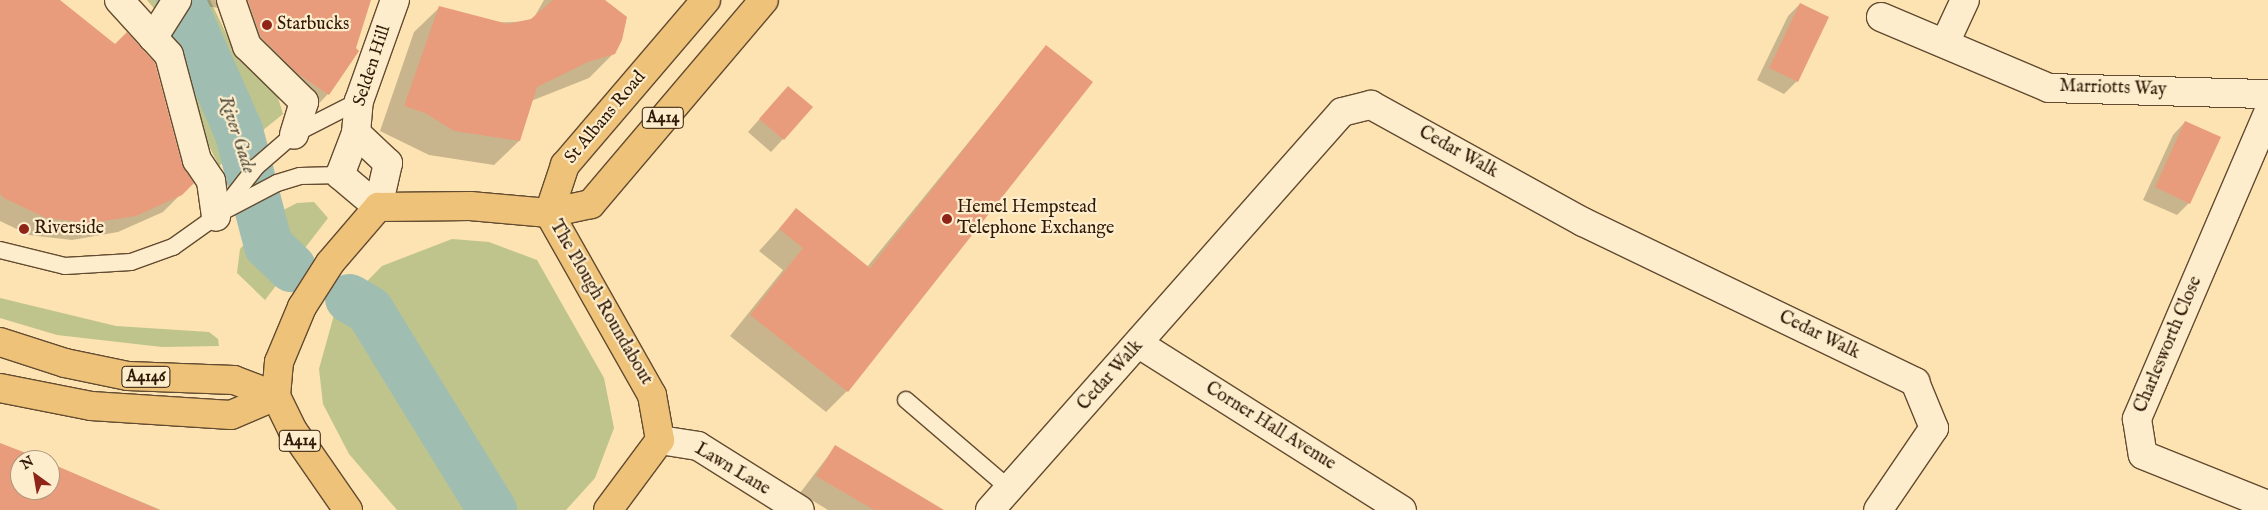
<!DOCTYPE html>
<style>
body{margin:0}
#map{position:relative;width:2268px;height:510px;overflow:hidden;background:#fce3b1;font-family:"IM FELL English",serif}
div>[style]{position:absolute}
.green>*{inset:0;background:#bec48c}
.shadow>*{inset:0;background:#0003}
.river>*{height:49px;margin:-24.5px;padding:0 24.5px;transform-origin:24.5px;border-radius:24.5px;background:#a0bdb1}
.building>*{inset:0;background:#e89c7c}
.roads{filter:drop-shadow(1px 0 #634b31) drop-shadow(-1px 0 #634b31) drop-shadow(0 1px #634b31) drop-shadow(0 -1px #634b31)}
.lane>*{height:16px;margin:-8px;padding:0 8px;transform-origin:8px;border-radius:8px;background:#fdedcc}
.street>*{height:28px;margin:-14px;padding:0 14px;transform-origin:14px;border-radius:14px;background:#fdedcc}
.secondary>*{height:28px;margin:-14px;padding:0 14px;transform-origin:14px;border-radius:14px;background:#fdedcc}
.primary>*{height:28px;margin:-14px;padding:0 14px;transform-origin:14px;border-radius:14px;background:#eec278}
.dots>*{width:14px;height:14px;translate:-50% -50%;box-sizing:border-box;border:2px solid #fdedcc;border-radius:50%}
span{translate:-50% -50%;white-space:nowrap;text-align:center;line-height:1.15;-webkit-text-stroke:4.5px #fdedcc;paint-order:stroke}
.shield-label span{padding:1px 4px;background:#fdedcc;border:1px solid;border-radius:4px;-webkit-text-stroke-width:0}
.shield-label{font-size:16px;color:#301806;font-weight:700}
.poi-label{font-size:18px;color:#301806}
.left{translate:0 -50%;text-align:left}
.street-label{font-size:18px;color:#301806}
.water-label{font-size:19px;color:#575242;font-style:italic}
.north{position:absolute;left:10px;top:450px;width:50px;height:50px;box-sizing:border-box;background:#fdedcc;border:1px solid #ab987d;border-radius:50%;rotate:328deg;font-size:14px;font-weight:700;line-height:20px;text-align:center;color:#301806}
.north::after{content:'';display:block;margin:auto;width:18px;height:22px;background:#8f2418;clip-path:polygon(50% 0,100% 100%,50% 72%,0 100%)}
</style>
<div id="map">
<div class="green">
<div style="clip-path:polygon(147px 0,210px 0,233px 48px,275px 88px,283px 114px,219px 166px,204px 136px,185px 46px)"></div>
<div style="clip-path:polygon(314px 202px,328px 218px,265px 300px,237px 273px,240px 249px,268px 218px,297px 203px)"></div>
<div style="clip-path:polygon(452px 239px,489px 242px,537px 260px,604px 378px,614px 428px,595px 478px,566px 510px,397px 510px,349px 454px,323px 404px,319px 369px,334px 315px,382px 266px)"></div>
<div style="clip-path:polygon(0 298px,116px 326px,209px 332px,218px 339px,219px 346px,162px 347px,57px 335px,0 318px)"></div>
</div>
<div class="shadow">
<div style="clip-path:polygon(0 0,58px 0,192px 183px,163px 212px,118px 232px,72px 240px,29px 235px,0 221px)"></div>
<div style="clip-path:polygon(203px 0,368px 0,328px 94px,308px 115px,221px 8px,201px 6px)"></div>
<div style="clip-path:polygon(544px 0,603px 0,614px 53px,589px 78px,531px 101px,519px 141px,494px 165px,429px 155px,380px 131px,414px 32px,439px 8px,490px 23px,532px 21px)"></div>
<div style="clip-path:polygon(1800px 4px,1797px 81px,1784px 94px,1757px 80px,1788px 16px)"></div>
<div style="clip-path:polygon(1047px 46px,847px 391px,826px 412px,730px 336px,783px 270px,759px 251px,796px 210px,867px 267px)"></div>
<div style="clip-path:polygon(788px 87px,783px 139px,771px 152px,748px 132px)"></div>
<div style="clip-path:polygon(2185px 122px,2189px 203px,2177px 215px,2143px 200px,2173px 135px)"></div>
<div style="clip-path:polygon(0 444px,40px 460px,20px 460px,20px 490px,50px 490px,50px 464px,161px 510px,0 510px)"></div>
<div style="clip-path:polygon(835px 447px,941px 510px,828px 510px,800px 493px)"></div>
</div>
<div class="river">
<div style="left:180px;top:0;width:142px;rotate:66deg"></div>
<div style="left:238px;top:130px;width:119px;rotate:75.4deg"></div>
<div style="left:268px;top:245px;width:32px;rotate:44deg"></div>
<div style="left:349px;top:298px;width:23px;rotate:31deg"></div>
<div style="left:369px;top:310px;width:235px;rotate:58.4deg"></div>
</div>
<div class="building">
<div style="clip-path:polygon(0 0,60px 0,115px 44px,127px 32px,155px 63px,182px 164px,194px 183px,182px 195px,136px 216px,90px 223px,46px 218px,4px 198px,0 194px)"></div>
<div style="clip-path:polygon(248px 0,371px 0,356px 48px,359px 51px,329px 95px,297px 73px,261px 37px)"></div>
<div style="clip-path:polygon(553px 0,605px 0,627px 17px,622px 40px,615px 54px,588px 62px,537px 87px,520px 141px,454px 131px,425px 113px,404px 106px,439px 6px,508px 24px,531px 19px)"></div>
<div style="clip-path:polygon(1800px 3px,1829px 17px,1798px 82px,1769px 68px)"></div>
<div style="clip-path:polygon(1046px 45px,1093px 82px,848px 392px,750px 315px,803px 248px,779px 229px,796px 208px,870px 268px)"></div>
<div style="clip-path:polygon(788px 86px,813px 107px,784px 140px,759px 119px)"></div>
<div style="clip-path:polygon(2185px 121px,2221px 137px,2190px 204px,2155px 187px)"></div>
<div style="clip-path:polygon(0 443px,44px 460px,20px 460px,20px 490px,50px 490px,50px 463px,159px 510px,0 510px)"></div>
<div style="clip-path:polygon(835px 445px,944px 510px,874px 510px,816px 476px)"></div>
</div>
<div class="roads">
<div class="lane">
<div style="left:224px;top:208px;width:52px;rotate:-52deg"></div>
<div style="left:256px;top:167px;width:50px;rotate:-41deg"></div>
<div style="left:294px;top:134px;width:73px;rotate:-26.9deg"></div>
<div style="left:0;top:250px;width:67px;rotate:13.8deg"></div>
<div style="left:65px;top:266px;width:66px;rotate:-3.5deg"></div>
<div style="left:131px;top:262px;width:45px;rotate:-19.7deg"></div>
<div style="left:173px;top:247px;width:60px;rotate:-35.5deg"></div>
<div style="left:222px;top:212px;width:62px;rotate:-27.8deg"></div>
<div style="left:277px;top:183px;width:24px;rotate:-17deg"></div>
<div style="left:300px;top:176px;width:40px;rotate:-1.4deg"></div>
<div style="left:906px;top:400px;width:137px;rotate:40.6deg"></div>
</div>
<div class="street">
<div style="left:119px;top:0;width:74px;rotate:47.7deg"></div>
<div style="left:169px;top:55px;width:109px;rotate:75.1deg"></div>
<div style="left:197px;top:160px;width:25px;rotate:56deg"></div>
<div style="left:211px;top:181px;width:36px;rotate:82deg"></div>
<div style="left:231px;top:0;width:49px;rotate:70.8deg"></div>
<div style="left:247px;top:46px;width:80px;rotate:44.5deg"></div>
<div style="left:304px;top:102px;width:34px;rotate:107deg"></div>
<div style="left:1881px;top:17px;width:182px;rotate:22.9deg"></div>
<div style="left:2049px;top:88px;width:219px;rotate:1.6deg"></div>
<div style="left:153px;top:38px;width:45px;rotate:-57.7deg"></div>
<div style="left:1945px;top:43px;width:47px;rotate:-65.1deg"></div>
<div style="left:2268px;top:113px;width:333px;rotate:113.2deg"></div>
<div style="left:2137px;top:419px;width:36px;rotate:81deg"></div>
<div style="left:2143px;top:455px;width:135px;rotate:21.8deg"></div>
<div style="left:356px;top:133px;width:44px;rotate:43.2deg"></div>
<div style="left:388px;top:163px;width:45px;rotate:102.8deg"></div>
<div style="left:378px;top:207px;width:50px;rotate:-139.9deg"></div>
<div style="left:340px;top:175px;width:45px;rotate:-69.1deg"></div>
<div style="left:356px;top:133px;width:32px;rotate:-85deg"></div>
<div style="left:359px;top:101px;width:107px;rotate:-70.4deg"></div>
<div style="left:1139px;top:344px;width:311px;rotate:32.3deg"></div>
<div style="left:990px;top:510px;width:531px;rotate:-48.51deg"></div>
<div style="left:1342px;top:112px;width:30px;rotate:-14deg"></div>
<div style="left:1371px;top:105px;width:242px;rotate:28.9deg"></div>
<div style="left:1583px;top:222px;width:369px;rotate:25.7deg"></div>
<div style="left:1915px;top:382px;width:50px;rotate:67.6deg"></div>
<div style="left:1934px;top:428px;width:99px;rotate:124.3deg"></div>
</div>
<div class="secondary">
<div style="left:660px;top:440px;width:38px;rotate:9deg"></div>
<div style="left:698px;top:446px;width:120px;rotate:32.1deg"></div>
</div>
<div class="primary">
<div style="left:549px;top:213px;width:209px;rotate:60.5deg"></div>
<div style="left:652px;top:395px;width:46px;rotate:79.9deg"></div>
<div style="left:660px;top:440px;width:87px;rotate:126.6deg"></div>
<div style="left:549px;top:213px;width:51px;rotate:-71.6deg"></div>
<div style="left:565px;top:165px;width:217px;rotate:-49.5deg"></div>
<div style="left:0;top:342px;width:68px;rotate:17.9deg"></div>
<div style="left:65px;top:363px;width:64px;rotate:11.7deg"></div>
<div style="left:128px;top:376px;width:106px;rotate:2.2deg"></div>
<div style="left:234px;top:380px;width:45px;rotate:20.9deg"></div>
<div style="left:0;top:388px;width:93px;rotate:11.2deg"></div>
<div style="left:91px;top:406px;width:140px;rotate:3.7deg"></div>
<div style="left:231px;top:415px;width:49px;rotate:-22.9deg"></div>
<div style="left:348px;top:510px;width:98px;rotate:-124.7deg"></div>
<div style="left:292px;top:429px;width:37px;rotate:-116deg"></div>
<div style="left:276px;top:396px;width:34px;rotate:-85deg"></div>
<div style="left:279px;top:362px;width:60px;rotate:-67.3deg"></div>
<div style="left:302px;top:307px;width:52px;rotate:-57.5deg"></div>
<div style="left:330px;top:263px;width:74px;rotate:-49.4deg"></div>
<div style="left:378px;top:207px;width:92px;rotate:-0.6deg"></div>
<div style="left:470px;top:206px;width:79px;rotate:5.1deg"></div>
<div style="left:549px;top:213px;width:43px;rotate:-12.1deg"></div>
<div style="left:591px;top:204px;width:267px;rotate:-49.7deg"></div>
</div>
</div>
<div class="dots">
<div style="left:267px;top:25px;background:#8f2418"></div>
<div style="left:947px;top:219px;background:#8f2418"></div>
<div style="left:24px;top:229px;background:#8f2418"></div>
</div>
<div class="shield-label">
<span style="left:663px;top:118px">A414</span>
<span style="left:146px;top:377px">A4146</span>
<span style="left:300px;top:441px">A414</span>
</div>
<div class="poi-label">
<span class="left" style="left:277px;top:25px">Starbucks</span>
<span class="left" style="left:957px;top:219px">Hemel Hempstead<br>Telephone Exchange</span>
<span class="left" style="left:34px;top:229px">Riverside</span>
</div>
<div class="street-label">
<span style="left:373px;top:66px;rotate:-72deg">Selden Hill</span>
<span style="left:2113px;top:89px;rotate:2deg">Marriotts Way</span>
<span style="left:606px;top:118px;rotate:-50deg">St Albans Road</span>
<span style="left:1458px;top:153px;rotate:29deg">Cedar Walk</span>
<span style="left:600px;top:303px;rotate:60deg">The Plough Roundabout</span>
<span style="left:1819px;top:336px;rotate:26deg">Cedar Walk</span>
<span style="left:2169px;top:345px;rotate:-67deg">Charlesworth Close</span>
<span style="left:1111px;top:376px;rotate:-48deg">Cedar Walk</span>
<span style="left:1270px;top:427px;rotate:32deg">Corner Hall Avenue</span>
<span style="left:732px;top:470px;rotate:31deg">Lawn Lane</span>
</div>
<div class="water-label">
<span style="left:236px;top:135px;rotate:72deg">River Gade</span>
</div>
<div class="north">N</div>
</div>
